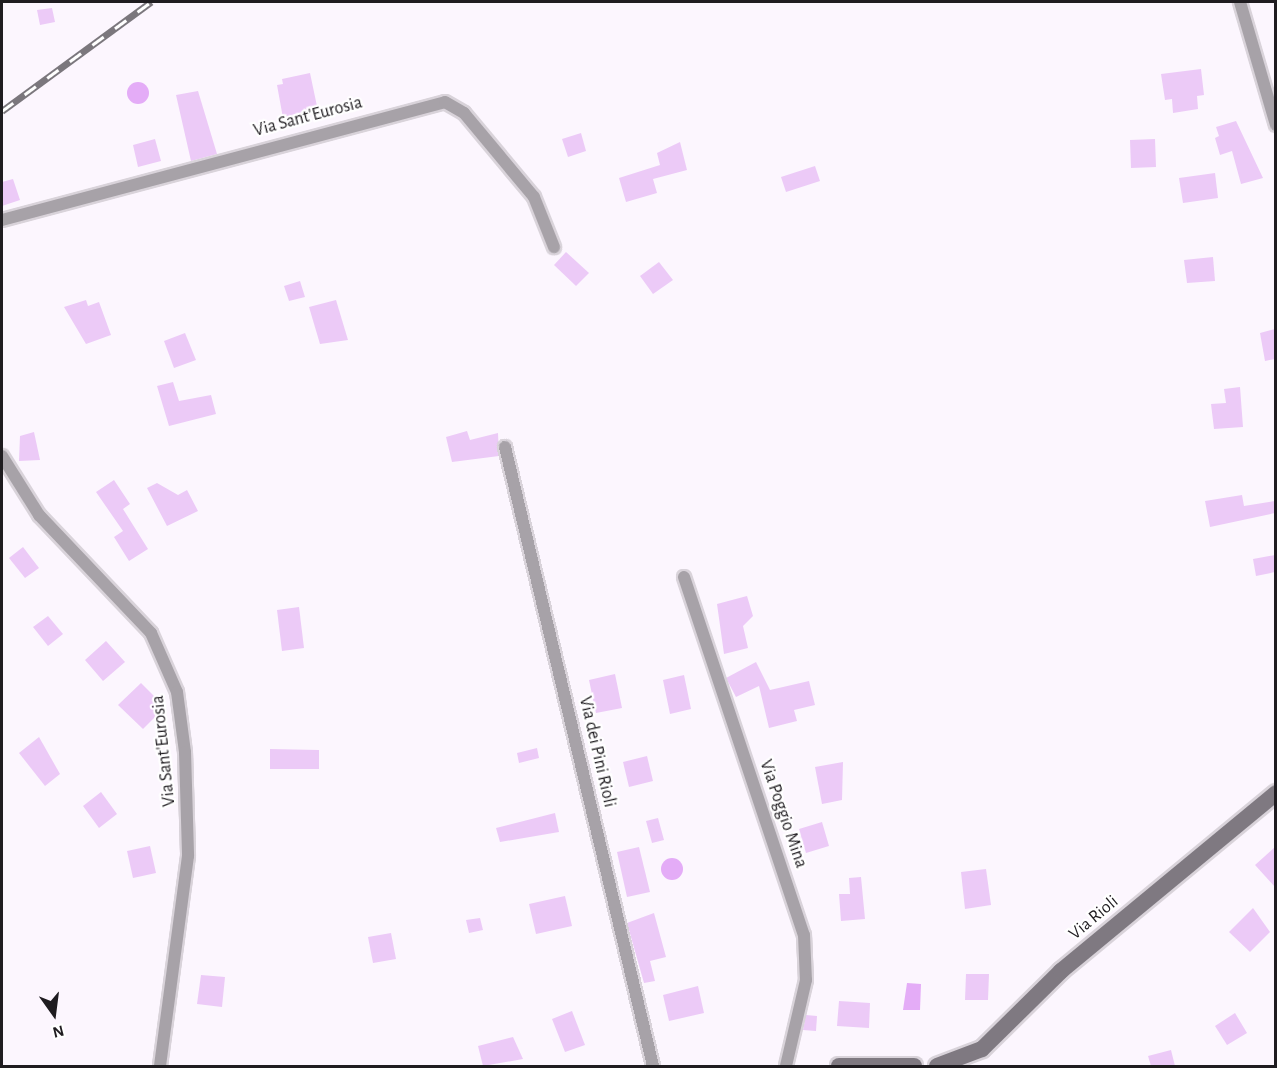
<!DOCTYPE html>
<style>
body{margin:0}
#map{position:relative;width:1277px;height:1068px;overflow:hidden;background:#fcf6fe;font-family:"Alegreya Sans",sans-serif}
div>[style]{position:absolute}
.water>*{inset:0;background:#e4acf7}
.round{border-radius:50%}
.building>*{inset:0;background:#eccaf7}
.roads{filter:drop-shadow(2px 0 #d9d3da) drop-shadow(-2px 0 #d9d3da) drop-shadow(0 2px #d9d3da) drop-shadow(0 -2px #d9d3da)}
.minor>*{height:12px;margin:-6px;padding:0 6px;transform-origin:6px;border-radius:6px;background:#a7a2a8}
.secondary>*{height:16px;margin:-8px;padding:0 8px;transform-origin:8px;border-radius:8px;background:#7f7981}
.rail>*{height:7px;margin-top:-3.5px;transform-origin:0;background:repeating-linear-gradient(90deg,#fff 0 14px,#7b777d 0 28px);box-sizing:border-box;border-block:2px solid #7b777d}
span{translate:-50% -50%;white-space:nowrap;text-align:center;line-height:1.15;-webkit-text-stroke:4.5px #fff;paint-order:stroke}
.street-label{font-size:18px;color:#1f1c20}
.frame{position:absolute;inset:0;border:3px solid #1f1c20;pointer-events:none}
.north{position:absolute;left:24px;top:984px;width:60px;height:60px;-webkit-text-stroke:4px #fff;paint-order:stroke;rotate:166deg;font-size:16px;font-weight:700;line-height:24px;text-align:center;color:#1f1c20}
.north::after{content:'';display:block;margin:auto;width:21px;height:27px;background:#1f1c20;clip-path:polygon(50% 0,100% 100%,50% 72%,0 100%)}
</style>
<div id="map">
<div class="water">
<div class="round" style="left:127px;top:82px;width:22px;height:22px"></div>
<div class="round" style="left:661px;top:858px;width:22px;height:22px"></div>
<div style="clip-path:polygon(907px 983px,921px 984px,920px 1010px,903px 1010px)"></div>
</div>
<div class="building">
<div style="clip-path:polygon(52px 8px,55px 22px,40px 25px,37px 10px)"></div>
<div style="clip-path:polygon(1201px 69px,1204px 95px,1197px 96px,1198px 109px,1173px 113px,1172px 99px,1165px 100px,1161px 74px)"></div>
<div style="clip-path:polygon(310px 73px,318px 111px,283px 118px,277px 85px,283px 84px,282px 79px)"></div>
<div style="clip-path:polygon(198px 91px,217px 154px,191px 161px,176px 95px)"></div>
<div style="clip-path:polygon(1236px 121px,1263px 178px,1241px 184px,1232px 151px,1220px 155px,1215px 138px,1219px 136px,1216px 127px)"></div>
<div style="clip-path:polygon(581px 133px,586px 151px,568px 157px,562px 139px)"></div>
<div style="clip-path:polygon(155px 139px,161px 161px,138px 167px,133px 145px)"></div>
<div style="clip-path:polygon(1155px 139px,1156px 167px,1131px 168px,1130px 140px)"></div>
<div style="clip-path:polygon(680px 142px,687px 170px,653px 179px,657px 193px,626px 202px,619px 178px,660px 165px,657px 153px)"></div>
<div style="clip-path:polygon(815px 166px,820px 181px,786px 192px,781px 177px)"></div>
<div style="clip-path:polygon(1215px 173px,1218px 198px,1183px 203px,1179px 178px)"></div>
<div style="clip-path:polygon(13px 179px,20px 200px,2px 206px,2px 182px)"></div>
<div style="clip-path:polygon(566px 252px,589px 273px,576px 286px,554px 265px)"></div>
<div style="clip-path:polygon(1213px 257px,1215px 281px,1187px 283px,1184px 260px)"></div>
<div style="clip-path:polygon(659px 262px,673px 280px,653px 294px,640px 276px)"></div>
<div style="clip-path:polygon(300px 281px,305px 297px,289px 301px,284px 286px)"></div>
<div style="clip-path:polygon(86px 300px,88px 306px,99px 302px,111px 335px,86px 344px,64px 307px)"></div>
<div style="clip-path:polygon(336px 300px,348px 340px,320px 344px,309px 307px)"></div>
<div style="clip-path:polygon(1275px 329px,1275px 359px,1265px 361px,1260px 333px)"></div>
<div style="clip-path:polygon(185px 333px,196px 360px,174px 368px,164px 341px)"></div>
<div style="clip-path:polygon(173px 382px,179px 401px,211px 395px,216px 414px,169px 426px,157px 386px)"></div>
<div style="clip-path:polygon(1240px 387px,1243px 427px,1214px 429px,1211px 404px,1226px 403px,1224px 389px)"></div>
<div style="clip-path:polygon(467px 431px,470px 440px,498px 433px,499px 456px,452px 462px,446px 437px)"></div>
<div style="clip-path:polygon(34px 432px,40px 460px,19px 461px,20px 436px)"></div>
<div style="clip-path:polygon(114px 480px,130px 504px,123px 509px,148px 549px,129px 561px,114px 537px,123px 531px,96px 492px)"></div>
<div style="clip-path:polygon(157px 483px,178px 495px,187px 490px,198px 511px,167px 526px,147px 488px)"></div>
<div style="clip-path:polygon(1242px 495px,1244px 506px,1275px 501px,1275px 513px,1210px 527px,1205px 501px)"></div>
<div style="clip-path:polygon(23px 547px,39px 568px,25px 578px,9px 558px)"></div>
<div style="clip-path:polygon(1275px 555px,1275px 572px,1256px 576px,1253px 559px)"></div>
<div style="clip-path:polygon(747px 596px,753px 616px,743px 626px,748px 648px,724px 654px,717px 604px)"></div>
<div style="clip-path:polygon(299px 607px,304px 648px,282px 651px,277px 610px)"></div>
<div style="clip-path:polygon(48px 616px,63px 634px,48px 646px,33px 627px)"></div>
<div style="clip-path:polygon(106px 641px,125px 662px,103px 681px,85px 660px)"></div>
<div style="clip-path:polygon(756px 662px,770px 690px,809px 681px,815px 705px,794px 710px,797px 721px,769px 728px,759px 686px,736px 697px,726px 678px)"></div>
<div style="clip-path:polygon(615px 674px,622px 708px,596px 713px,589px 680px)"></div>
<div style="clip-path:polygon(684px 675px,691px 709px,670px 714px,663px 680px)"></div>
<div style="clip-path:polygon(141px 683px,165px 707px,143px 729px,118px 705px)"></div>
<div style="clip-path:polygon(39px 737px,60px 774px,45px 786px,19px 753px)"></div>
<div style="clip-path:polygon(537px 748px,539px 758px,519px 763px,517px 753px)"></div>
<div style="clip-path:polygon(270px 749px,319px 750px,319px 769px,270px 769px)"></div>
<div style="clip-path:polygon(647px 756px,653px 781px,629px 787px,623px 762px)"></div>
<div style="clip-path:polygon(843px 762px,842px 800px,822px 804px,815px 767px)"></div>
<div style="clip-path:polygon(101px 792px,117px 814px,99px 828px,83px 806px)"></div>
<div style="clip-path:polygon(555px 813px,559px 832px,500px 842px,496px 828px)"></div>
<div style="clip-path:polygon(658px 818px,664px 840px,652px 843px,646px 821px)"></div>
<div style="clip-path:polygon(822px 822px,829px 846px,806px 853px,799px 829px)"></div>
<div style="clip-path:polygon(150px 846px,156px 873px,133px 878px,127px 851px)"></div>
<div style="clip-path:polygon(639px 847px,650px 892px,627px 897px,617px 852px)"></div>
<div style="clip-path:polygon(1275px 847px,1275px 887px,1255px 865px)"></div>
<div style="clip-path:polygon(986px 869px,991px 905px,965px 909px,961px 872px)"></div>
<div style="clip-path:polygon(861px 877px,865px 919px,841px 921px,839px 894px,850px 894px,849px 878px)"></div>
<div style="clip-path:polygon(565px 896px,572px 926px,536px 934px,529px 904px)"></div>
<div style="clip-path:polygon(1253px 908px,1270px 932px,1250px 952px,1229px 932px)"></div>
<div style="clip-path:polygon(654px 913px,666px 957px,650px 961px,655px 981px,644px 983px,627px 923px)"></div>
<div style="clip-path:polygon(480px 918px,483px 930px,469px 933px,466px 920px)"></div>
<div style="clip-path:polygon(391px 933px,396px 959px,373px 963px,368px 937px)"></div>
<div style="clip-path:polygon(966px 974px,989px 974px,988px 1000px,965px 1000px)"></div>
<div style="clip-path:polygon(201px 975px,225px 977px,222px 1007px,197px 1004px)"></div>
<div style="clip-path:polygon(698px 986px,704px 1013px,669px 1021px,663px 995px)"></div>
<div style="clip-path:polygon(839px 1001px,870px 1003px,869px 1028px,837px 1026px)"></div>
<div style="clip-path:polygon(572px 1011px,585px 1045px,565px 1052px,552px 1019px)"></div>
<div style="clip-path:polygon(1235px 1013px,1247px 1033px,1227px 1045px,1215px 1026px)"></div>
<div style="clip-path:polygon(806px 1015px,817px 1016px,816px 1031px,803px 1030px)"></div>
<div style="clip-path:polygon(513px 1037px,523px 1059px,483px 1066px,478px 1046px)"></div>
<div style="clip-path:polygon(1171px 1050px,1175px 1066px,1151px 1066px,1148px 1056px)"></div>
</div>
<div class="roads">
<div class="minor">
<div style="left:1240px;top:2px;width:128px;rotate:73.7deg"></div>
<div style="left:2px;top:220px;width:458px;rotate:-14.9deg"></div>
<div style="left:445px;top:102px;width:22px;rotate:30deg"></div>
<div style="left:464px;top:113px;width:109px;rotate:50.2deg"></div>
<div style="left:534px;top:197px;width:54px;rotate:68.2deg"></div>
<div style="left:505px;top:447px;width:636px;rotate:76.55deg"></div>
<div style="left:2px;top:456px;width:70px;rotate:57.9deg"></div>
<div style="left:39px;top:515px;width:163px;rotate:46.5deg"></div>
<div style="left:151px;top:633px;width:64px;rotate:66.2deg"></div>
<div style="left:177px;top:692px;width:61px;rotate:82.4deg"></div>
<div style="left:185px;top:752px;width:104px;rotate:88.3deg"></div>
<div style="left:188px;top:856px;width:212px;rotate:97.6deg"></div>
<div style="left:684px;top:577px;width:378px;rotate:71.5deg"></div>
<div style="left:804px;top:935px;width:45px;rotate:87.5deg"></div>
<div style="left:806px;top:980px;width:88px;rotate:103.1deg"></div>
</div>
<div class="secondary">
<div style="left:839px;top:1066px;width:75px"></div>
<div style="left:937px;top:1066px;width:48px;rotate:-20.7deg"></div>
<div style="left:982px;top:1049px;width:111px;rotate:-44.6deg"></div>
<div style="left:1061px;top:971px;width:279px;rotate:-39.6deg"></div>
</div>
</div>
<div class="rail">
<div style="left:2px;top:111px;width:185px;rotate:-36.2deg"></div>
</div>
<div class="street-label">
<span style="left:308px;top:117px;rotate:-15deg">Via Sant'Eurosia</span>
<span style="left:164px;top:751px;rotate:-96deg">Via Sant'Eurosia</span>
<span style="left:597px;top:752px;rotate:77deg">Via dei Pini Rioli</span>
<span style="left:783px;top:814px;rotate:71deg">Via Poggio Mina</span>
<span style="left:1094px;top:918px;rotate:-40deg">Via Rioli</span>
</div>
<div class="frame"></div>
<div class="north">N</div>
</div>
